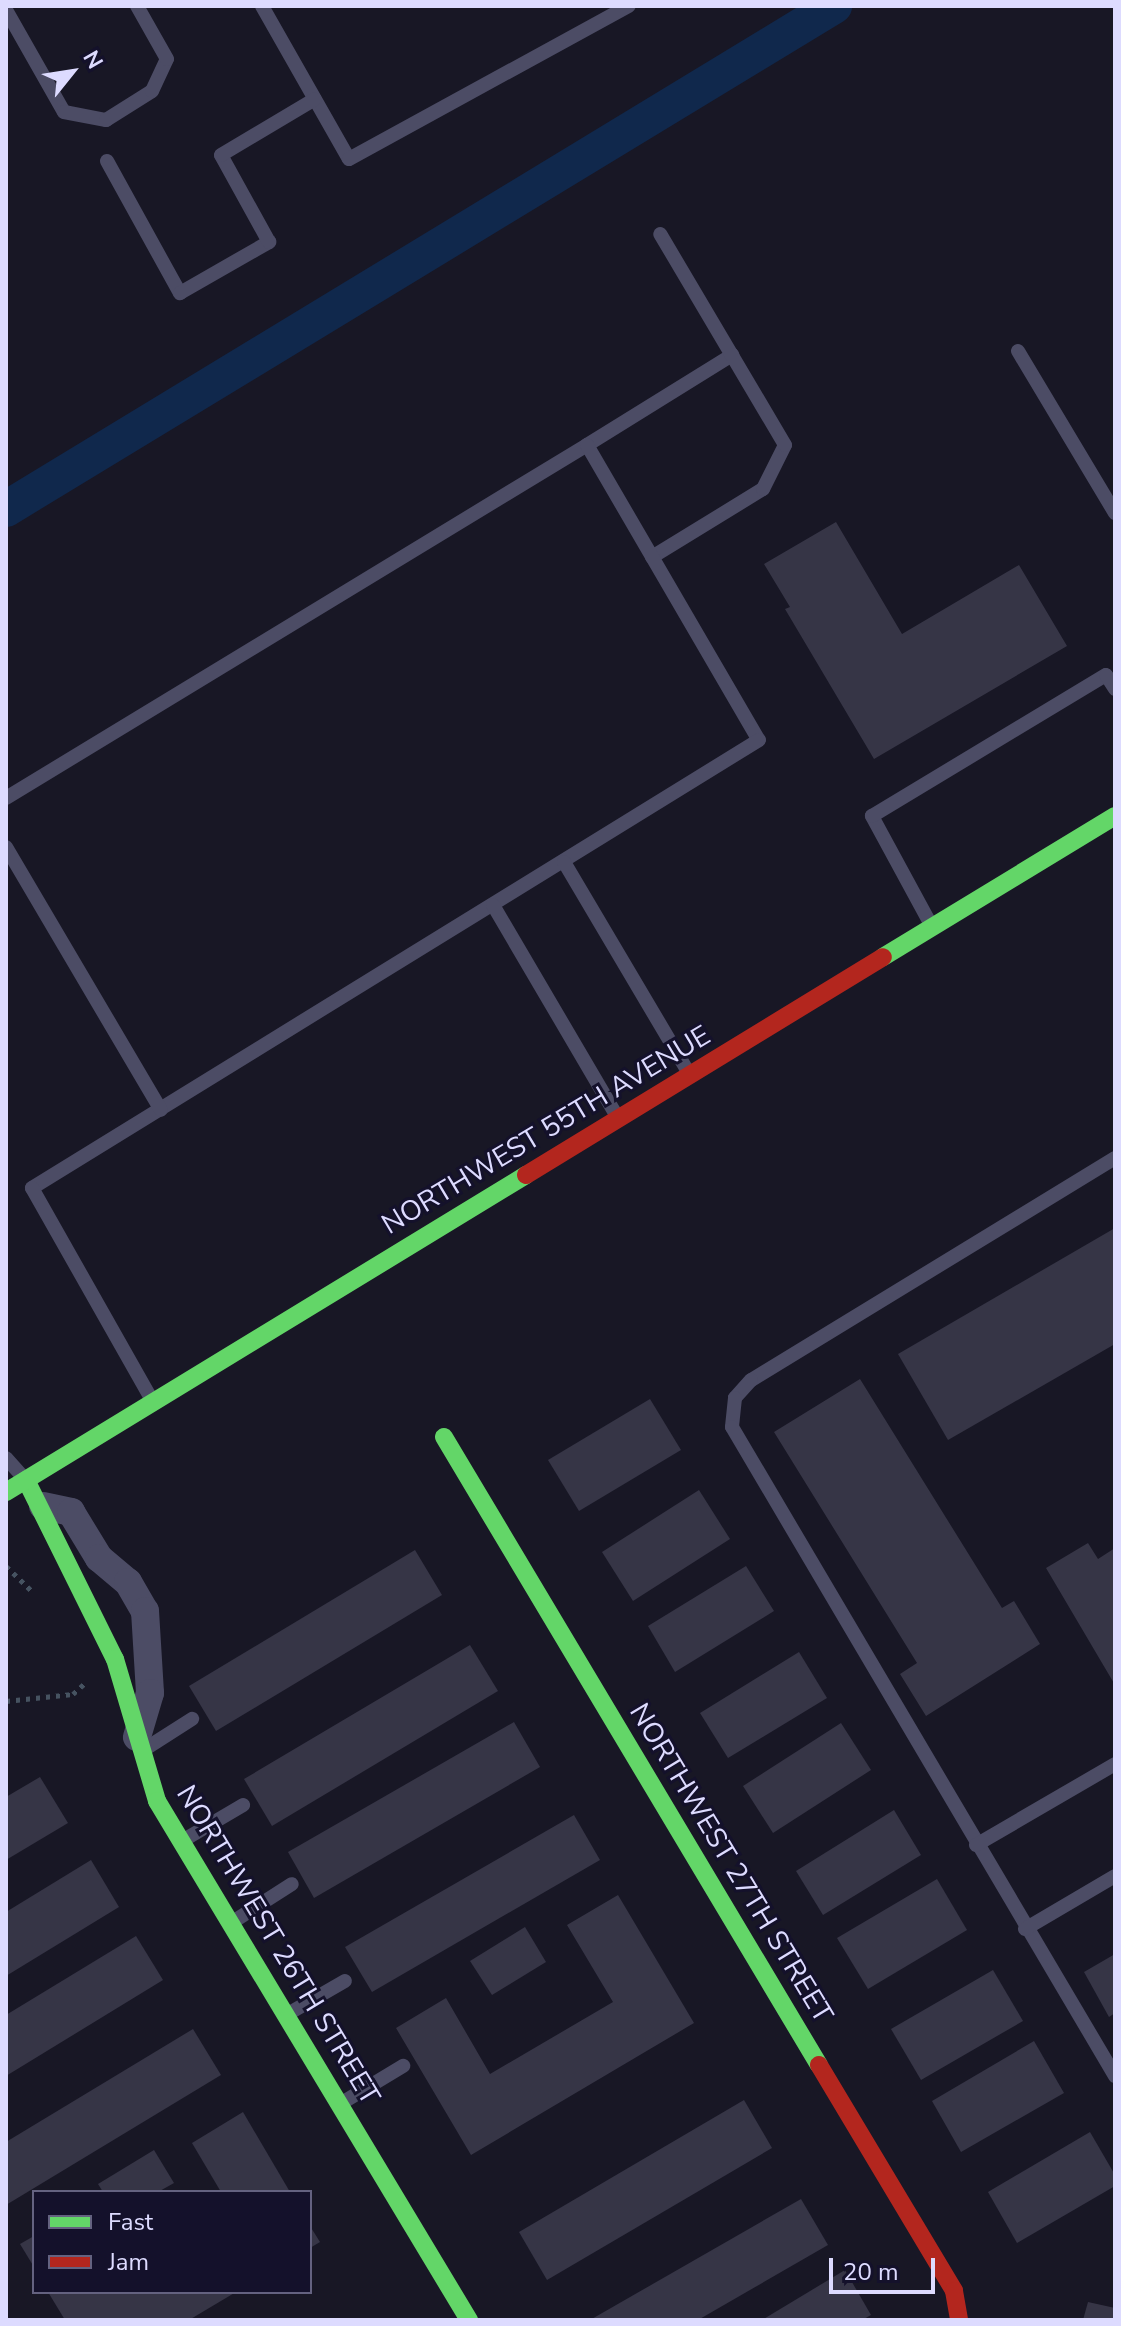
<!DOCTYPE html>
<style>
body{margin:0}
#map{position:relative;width:1121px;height:2326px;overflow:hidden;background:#181725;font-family:"Nunito Sans",sans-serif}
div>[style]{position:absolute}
.canal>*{height:36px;margin:-18px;padding:0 18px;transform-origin:18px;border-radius:18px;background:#10284c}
.building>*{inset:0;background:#363546}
.path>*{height:5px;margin-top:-2.5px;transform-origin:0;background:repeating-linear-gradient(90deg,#465361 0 4px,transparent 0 10px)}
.lane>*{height:14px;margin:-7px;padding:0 7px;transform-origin:7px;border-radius:7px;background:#4c4c65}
.street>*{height:28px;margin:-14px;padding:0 14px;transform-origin:14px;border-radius:14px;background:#4c4c65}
.fast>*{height:18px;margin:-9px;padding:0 9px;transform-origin:9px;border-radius:9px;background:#63d668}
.jam>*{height:18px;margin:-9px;padding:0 9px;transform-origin:9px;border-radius:9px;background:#b3261e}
span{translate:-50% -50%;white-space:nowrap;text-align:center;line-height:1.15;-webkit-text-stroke:6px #14112b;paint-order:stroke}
.street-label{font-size:28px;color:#dddbff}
.frame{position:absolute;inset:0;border:8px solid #dddbff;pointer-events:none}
.legend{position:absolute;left:32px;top:2190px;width:280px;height:104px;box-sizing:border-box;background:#14112b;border:2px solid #646280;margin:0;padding:10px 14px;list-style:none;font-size:24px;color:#dddbff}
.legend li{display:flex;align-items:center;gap:16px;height:40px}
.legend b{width:40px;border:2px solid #646280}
.north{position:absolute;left:32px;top:32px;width:80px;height:80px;-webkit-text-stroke:6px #14112b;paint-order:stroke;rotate:60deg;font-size:22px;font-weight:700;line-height:32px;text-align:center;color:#dddbff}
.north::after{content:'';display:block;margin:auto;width:28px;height:36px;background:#dddbff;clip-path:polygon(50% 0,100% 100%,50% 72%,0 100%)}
.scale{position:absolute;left:829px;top:2258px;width:106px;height:36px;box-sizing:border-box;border:4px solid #dddbff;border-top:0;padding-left:10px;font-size:24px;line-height:28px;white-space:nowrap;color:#dddbff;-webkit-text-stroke:6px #14112b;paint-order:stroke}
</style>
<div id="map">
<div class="canal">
<div style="left:6px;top:509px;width:969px;rotate:-31.28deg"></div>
</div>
<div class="building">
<div style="clip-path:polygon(836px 522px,902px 634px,1019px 565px,1067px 646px,874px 759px,785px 609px,790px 607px,764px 564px)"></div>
<div style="clip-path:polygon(1115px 1228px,1115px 1344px,948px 1440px,898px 1354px)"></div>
<div style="clip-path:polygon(860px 1379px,1002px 1608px,1014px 1601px,1040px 1644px,926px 1716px,900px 1674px,917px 1663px,774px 1432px)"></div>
<div style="clip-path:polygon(650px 1399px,681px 1450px,579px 1511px,548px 1460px)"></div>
<div style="clip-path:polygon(699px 1490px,730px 1539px,633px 1601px,602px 1552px)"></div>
<div style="clip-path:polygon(1088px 1543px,1098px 1559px,1115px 1548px,1115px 1685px,1046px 1568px)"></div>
<div style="clip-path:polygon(415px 1550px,442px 1595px,216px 1731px,189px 1686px)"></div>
<div style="clip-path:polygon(746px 1566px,774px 1611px,675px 1672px,648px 1626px)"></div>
<div style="clip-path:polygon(470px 1645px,498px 1691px,272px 1826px,244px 1779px)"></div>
<div style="clip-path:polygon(799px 1652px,827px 1698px,728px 1758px,700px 1713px)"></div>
<div style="clip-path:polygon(514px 1722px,540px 1767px,314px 1898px,288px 1852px)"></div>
<div style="clip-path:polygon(841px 1723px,871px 1770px,773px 1833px,743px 1786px)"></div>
<div style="clip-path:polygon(40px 1777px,68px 1823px,6px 1860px,6px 1797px)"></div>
<div style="clip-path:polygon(894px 1810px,921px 1855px,823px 1915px,796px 1871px)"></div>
<div style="clip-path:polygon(574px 1815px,600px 1860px,372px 1992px,345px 1947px)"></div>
<div style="clip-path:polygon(91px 1860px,119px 1907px,6px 1976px,6px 1912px)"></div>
<div style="clip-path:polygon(937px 1879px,967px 1930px,868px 1989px,837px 1938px)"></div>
<div style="clip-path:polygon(618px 1895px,694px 2023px,471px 2155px,396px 2028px,446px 1998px,490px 2074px,613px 2002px,567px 1925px)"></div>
<div style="clip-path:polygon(525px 1927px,546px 1962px,492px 1995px,470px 1961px)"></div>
<div style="clip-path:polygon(136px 1936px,163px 1980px,6px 2076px,6px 2015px)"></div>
<div style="clip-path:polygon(1115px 1954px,1115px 2013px,1109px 2017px,1084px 1972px)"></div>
<div style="clip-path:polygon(993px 1970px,1023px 2021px,921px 2080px,891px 2029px)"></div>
<div style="clip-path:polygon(193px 2029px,221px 2075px,6px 2205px,6px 2142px)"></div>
<div style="clip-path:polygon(1034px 2041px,1064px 2093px,961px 2152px,932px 2101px)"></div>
<div style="clip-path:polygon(744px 2100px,772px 2148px,547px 2280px,519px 2232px)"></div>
<div style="clip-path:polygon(243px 2112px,290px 2192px,221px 2192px,192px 2143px)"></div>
<div style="clip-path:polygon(1090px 2132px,1115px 2175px,1115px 2186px,1017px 2243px,988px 2192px)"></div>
<div style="clip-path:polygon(154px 2150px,174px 2183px,158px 2192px,103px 2192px,98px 2184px)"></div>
<div style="clip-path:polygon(801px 2199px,828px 2245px,698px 2320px,590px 2320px)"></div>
<div style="clip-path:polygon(310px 2226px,320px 2242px,310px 2248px)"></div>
<div style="clip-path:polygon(34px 2236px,34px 2267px,20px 2244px)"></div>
<div style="clip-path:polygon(845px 2270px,871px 2315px,862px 2320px,762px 2320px)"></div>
<div style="clip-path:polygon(48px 2292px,236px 2292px,189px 2320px,65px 2320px)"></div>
<div style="clip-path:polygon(1088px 2302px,1115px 2308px,1115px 2320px,1083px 2320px)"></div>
</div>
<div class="path">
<div style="left:6px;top:1566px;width:39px;rotate:44deg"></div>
<div style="left:6px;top:1701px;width:67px;rotate:-6deg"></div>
<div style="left:73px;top:1694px;width:15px;rotate:-42deg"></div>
</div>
<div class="lane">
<div style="left:262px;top:6px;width:176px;rotate:60.4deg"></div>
<div style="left:349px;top:159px;width:319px;rotate:-28.7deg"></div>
<div style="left:6px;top:10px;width:117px;rotate:60.4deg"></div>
<div style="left:64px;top:112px;width:43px;rotate:10.8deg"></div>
<div style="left:106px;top:120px;width:54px;rotate:-32.2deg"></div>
<div style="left:152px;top:91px;width:35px;rotate:-65deg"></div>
<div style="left:167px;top:59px;width:61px;rotate:-119.5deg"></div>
<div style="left:107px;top:161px;width:151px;rotate:61.1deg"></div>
<div style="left:180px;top:293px;width:103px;rotate:-29.8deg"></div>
<div style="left:269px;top:242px;width:99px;rotate:-118.9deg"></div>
<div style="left:221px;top:155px;width:109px;rotate:-30.8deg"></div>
<div style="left:1018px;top:351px;width:189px;rotate:59.1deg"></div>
<div style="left:587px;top:445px;width:171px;rotate:-31.8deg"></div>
<div style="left:652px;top:557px;width:130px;rotate:-31.5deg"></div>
<div style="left:763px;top:489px;width:49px;rotate:-63.4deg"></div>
<div style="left:785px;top:445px;width:245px;rotate:-120.6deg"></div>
<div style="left:6px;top:798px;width:680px;rotate:-31.28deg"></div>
<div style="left:587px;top:445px;width:341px;rotate:59.8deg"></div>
<div style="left:759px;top:740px;width:854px;rotate:148.36deg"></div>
<div style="left:32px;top:1188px;width:244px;rotate:60.5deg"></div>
<div style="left:6px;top:847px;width:305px;rotate:59.5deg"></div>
<div style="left:564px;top:862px;width:244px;rotate:59.4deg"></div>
<div style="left:493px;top:905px;width:243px;rotate:59.6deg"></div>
<div style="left:930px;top:923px;width:122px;rotate:-118.5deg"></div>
<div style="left:872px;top:816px;width:273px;rotate:-31.1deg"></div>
<div style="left:1106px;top:675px;width:17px;rotate:57deg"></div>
<div style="left:1115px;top:1158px;width:426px;rotate:148.6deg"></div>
<div style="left:751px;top:1380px;width:24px;rotate:132deg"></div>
<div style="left:735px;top:1398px;width:29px;rotate:96deg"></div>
<div style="left:732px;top:1427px;width:754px;rotate:59.45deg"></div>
<div style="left:6px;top:1458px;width:25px;rotate:48deg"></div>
<div style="left:145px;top:1749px;width:56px;rotate:-32.6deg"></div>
<div style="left:182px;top:1841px;width:71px;rotate:-30.5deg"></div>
<div style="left:976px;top:1845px;width:161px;rotate:-30.2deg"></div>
<div style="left:231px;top:1923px;width:72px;rotate:-32.6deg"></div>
<div style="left:1025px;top:1929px;width:104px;rotate:-30.5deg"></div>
<div style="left:286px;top:2015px;width:68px;rotate:-30deg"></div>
<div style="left:340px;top:2104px;width:74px;rotate:-31.1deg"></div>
</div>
<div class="street">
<div style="left:43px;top:1506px;width:29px;rotate:12deg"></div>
<div style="left:71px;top:1512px;width:54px;rotate:58.7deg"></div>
<div style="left:99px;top:1558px;width:38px;rotate:40deg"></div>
<div style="left:128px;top:1582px;width:34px;rotate:60deg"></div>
<div style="left:145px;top:1611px;width:82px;rotate:86.5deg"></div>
<div style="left:150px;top:1693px;width:46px;rotate:106.5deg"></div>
</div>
<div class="fast">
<div style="left:883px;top:957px;width:271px;rotate:-31.3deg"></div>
<div style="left:444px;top:1437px;width:731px;rotate:59.16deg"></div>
<div style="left:26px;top:1480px;width:200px;rotate:63.6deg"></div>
<div style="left:115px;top:1659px;width:148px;rotate:73.5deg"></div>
<div style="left:157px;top:1801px;width:606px;rotate:58.99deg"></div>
<div style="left:6px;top:1492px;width:609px;rotate:-31.37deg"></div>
</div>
<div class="jam">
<div style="left:526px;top:1175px;width:418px;rotate:-31.4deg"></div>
<div style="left:819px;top:2065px;width:263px;rotate:59.1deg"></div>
<div style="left:954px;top:2291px;width:29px;rotate:80deg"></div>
</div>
<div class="street-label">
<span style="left:546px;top:1130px;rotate:-31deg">NORTHWEST 55TH AVENUE</span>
<span style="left:731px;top:1863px;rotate:59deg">NORTHWEST 27TH STREET</span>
<span style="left:278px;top:1945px;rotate:59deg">NORTHWEST 26TH STREET</span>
</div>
<div class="frame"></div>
<ul class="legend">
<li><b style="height:10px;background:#63d668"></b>Fast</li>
<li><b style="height:10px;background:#b3261e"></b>Jam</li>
</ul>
<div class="north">N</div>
<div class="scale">20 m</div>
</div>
